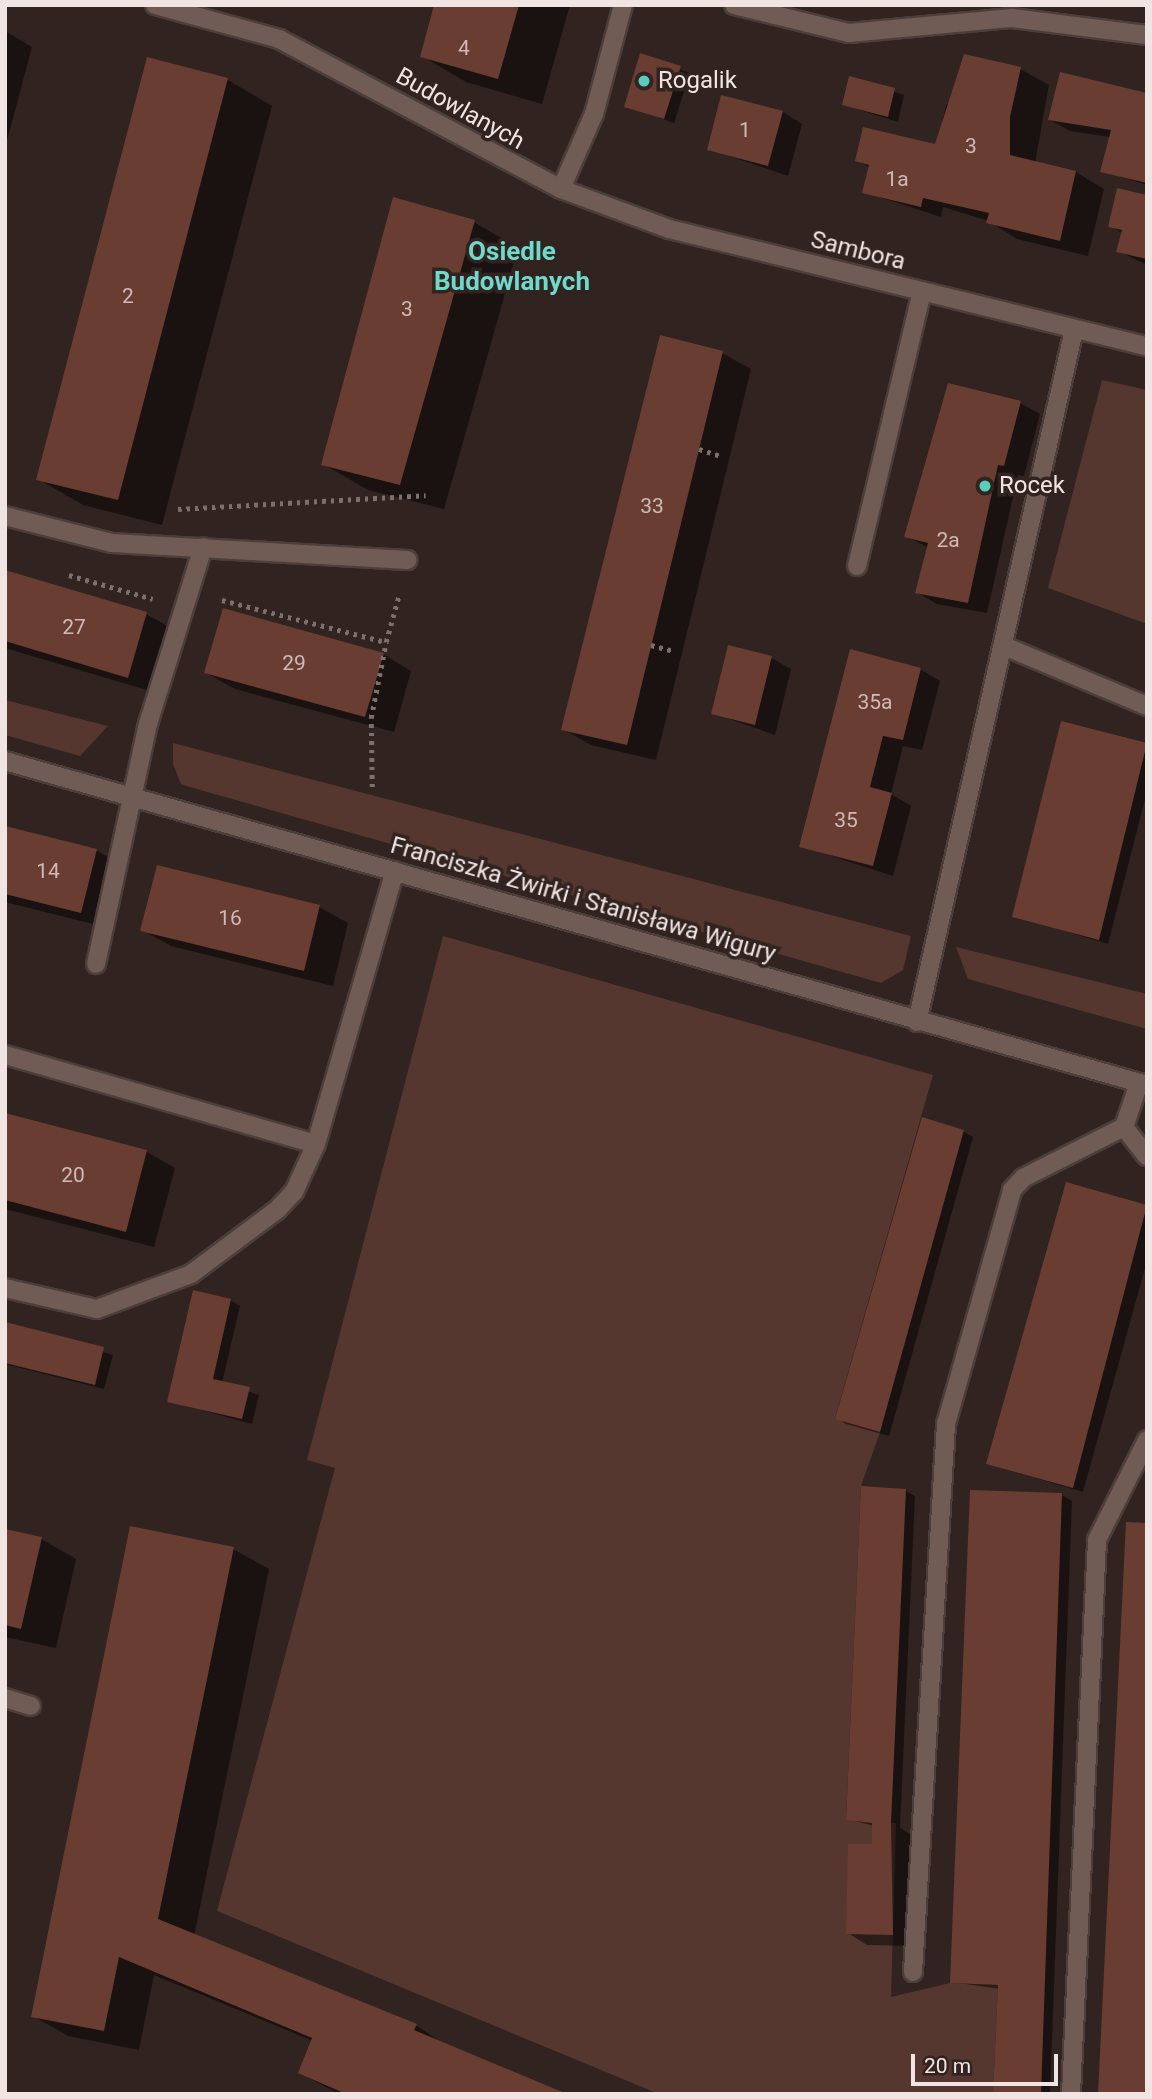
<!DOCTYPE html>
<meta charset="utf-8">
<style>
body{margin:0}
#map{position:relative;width:1152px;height:2099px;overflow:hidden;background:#31231f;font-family:Roboto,sans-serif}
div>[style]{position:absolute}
.green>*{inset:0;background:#553730}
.shadow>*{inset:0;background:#0007}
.building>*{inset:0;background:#6a3d32}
.path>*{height:4.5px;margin-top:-2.25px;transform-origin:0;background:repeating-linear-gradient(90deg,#7c6f6c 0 3.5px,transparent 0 8.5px)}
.roads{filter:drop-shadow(2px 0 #4c3e3a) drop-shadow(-2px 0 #4c3e3a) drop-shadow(0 2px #4c3e3a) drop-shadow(0 -2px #4c3e3a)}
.lane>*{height:18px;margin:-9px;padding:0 9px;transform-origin:9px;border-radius:9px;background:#715b55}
.street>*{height:18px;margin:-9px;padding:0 9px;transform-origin:9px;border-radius:9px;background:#715b55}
.dots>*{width:19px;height:19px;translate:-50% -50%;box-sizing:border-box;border:4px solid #31231f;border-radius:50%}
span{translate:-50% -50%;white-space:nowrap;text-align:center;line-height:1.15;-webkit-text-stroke:7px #31231f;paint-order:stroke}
.number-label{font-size:21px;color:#cebbb7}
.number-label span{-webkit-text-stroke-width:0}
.poi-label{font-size:24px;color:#f0e5e3}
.left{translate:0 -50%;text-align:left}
.street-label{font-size:24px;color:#f0e5e3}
.neighbourhood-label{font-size:26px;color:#70d9cb;font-weight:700}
.frame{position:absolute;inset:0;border:7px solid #f0e5e3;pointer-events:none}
.scale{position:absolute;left:911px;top:2054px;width:147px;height:32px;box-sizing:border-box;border:4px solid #f0e5e3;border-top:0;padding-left:9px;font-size:21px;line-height:24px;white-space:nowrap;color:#f0e5e3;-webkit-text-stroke:5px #31231f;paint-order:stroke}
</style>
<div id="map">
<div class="green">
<div style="clip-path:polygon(1102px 380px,1147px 390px,1147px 624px,1048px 588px)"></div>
<div style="clip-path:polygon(5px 700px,108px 726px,80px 756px,5px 735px)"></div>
<div style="clip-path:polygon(173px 743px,911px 936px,903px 970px,881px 983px,190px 787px,181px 784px,173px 764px)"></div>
<div style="clip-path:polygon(443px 936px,933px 1075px,835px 1418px,880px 1432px,861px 1486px,846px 1819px,896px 1823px,891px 1997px,950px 1983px,998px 1985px,993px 2094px,659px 2094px,217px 1911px,335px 1468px,307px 1460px)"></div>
<div style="clip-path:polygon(956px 947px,1147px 994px,1147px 1029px,968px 979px)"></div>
</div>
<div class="shadow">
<div style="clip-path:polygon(436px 5px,570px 5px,542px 104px,466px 82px,422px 56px)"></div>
<div style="clip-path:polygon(5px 31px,32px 47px,5px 148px)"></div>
<div style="clip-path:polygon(641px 56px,690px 73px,674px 123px,626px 106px)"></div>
<div style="clip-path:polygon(149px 59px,228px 80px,272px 106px,162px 525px,83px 505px,38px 479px)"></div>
<div style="clip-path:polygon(1020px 69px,1049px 85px,1035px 163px,1076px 172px,1104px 189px,1088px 256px,1017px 239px,989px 221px,943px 207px,941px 217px,864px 192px,870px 168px,857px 160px,937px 146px,946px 105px)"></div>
<div style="clip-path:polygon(850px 78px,904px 95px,898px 122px,844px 105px)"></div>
<div style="clip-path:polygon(1147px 95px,1147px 185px,1102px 171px,1110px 137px,1070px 131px,1050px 120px)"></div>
<div style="clip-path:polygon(783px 112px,802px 124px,788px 176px,709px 149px)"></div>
<div style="clip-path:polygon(1147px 197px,1147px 265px,1118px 251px,1123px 233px,1110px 226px)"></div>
<div style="clip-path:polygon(474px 222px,518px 248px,444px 509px,368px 490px,323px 464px)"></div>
<div style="clip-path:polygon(722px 353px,751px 369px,656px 760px,591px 745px,563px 729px)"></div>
<div style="clip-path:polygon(1020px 403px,1040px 414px,1024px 476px,1018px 475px,987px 613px,937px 604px,917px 592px,929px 548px,906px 536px)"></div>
<div style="clip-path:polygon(5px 571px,146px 614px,175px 630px,157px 693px,5px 648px)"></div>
<div style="clip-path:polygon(383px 654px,411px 671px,394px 732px,235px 689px,206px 673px)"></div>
<div style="clip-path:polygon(771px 658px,791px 669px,775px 735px,713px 713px)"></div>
<div style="clip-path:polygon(920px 669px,940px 681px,922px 750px,903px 746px,891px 794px,911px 806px,893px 876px,801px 846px)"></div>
<div style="clip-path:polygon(1062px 724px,1147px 745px,1147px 791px,1108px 944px,1014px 916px)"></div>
<div style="clip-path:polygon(5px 827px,96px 850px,125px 867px,109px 928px,5px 902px)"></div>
<div style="clip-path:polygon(319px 907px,348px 923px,333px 986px,171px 946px,142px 930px)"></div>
<div style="clip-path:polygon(5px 1116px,147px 1152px,175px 1168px,154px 1247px,5px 1209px)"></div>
<div style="clip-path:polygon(963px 1131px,973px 1137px,889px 1436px,846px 1424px,837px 1418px)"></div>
<div style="clip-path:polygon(1067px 1184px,1147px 1207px,1147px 1261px,1083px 1492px,988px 1464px)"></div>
<div style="clip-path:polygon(230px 1300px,240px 1306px,222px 1383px,259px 1395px,252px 1424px,169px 1401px)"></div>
<div style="clip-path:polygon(5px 1324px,113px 1355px,104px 1389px,5px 1364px)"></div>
<div style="clip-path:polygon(906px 1491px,915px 1496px,900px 1828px,915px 1837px,913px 1946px,867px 1945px,848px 1933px,874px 1846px,874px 1826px,847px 1819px)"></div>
<div style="clip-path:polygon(1062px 1495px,1072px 1501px,1050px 2094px,995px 2094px,1000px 1989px,952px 1982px)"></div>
<div style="clip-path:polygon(5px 1531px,41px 1539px,76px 1559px,56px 1648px,5px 1637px)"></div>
<div style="clip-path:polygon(233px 1549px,269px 1569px,194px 1936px,416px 2025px,443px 2044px,563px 2094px,339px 2094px,300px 2073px,313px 2041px,154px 1975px,139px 2050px,68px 2036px,33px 2016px)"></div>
</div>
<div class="building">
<div style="clip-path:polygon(434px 5px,519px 5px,498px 79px,420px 57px)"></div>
<div style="clip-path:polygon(640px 53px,681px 66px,664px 119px,624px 107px)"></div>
<div style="clip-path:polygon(964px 54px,1021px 67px,1010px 117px,1010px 155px,1076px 171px,1060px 241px,986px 223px,989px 213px,923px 198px,921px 207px,862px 193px,869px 165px,855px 161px,863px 127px,935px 144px)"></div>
<div style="clip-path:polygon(147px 57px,228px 78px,118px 500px,36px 480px)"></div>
<div style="clip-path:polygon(1060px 72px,1147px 93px,1147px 183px,1100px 172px,1111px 130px,1048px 120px)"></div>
<div style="clip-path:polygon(849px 76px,895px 88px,888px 117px,842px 105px)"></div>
<div style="clip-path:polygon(721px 95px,783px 111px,768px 166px,707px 150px)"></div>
<div style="clip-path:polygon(1117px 188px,1147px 195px,1147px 259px,1116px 252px,1122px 230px,1108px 227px)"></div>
<div style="clip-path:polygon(393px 197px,475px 220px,400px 485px,321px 465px)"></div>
<div style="clip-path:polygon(660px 335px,723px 351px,627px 745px,561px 730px)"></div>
<div style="clip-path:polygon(948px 383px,1021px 401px,1004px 466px,998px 465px,968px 603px,915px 593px,928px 543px,904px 537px)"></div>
<div style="clip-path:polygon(5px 570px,147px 612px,128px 678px,5px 641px)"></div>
<div style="clip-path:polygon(223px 608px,384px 653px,365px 717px,204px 673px)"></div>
<div style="clip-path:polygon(728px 645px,772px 656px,755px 725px,711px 714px)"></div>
<div style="clip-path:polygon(850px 649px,921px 668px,903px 740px,883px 736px,870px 787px,892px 793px,873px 866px,799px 847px)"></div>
<div style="clip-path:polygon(1061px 721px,1147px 743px,1099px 940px,1012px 917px)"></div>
<div style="clip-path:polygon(5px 826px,97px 849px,81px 913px,5px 894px)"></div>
<div style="clip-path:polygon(157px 865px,320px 905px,304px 971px,140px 931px)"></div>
<div style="clip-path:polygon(5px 1113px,147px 1150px,126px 1232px,5px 1200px)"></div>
<div style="clip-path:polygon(922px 1117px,964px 1130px,880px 1432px,835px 1419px)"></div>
<div style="clip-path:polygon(1066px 1182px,1147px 1205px,1073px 1488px,986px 1464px)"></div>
<div style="clip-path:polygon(193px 1290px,231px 1299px,213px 1379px,250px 1387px,242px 1419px,167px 1402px)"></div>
<div style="clip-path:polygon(5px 1322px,104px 1347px,95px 1385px,5px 1363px)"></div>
<div style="clip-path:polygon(861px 1486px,906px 1489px,891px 1823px,893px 1935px,846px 1934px,848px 1844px,872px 1844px,872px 1823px,846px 1820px)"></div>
<div style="clip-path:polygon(970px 1490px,1062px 1493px,1041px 2094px,993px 2094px,998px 1985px,950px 1983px)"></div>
<div style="clip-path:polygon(1126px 1522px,1147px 1523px,1147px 2094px,1098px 2094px)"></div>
<div style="clip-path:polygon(130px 1526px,234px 1547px,158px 1919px,417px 2024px,414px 2030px,567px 2094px,346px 2094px,298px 2073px,312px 2038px,119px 1957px,104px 2031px,31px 2017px)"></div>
<div style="clip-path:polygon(5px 1529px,42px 1537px,21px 1629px,5px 1625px)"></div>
</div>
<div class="path">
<div style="left:699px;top:449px;width:25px;rotate:18deg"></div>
<div style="left:178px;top:509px;width:248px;rotate:-3.2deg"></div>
<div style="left:69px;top:575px;width:87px;rotate:15.9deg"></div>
<div style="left:222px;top:600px;width:169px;rotate:14.4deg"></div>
<div style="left:386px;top:642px;width:49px;rotate:-74.5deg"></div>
<div style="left:651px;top:645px;width:24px;rotate:15deg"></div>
<div style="left:372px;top:787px;width:69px;rotate:-90.8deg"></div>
<div style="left:371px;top:718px;width:77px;rotate:-78.8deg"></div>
</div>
<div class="roads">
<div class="lane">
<div style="left:5px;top:516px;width:110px;rotate:14.2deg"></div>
<div style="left:112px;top:543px;width:296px;rotate:3.3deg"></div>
<div style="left:857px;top:566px;width:282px;rotate:-76.7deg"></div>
<div style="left:1004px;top:646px;width:155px;rotate:22.8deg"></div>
<div style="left:96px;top:964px;width:246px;rotate:-77.8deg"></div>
<div style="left:148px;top:724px;width:185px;rotate:-72.7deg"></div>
<div style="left:5px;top:1055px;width:323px;rotate:16deg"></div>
<div style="left:316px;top:1144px;width:284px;rotate:-73.9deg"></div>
<div style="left:1139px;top:1083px;width:46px;rotate:108.8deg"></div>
<div style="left:1124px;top:1127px;width:37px;rotate:52deg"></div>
<div style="left:5px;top:1288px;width:94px;rotate:12.9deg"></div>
<div style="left:97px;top:1309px;width:100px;rotate:-20.4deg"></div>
<div style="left:191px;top:1274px;width:107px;rotate:-36.7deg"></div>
<div style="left:277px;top:1210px;width:25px;rotate:-47deg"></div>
<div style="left:294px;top:1192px;width:53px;rotate:-65.4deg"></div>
<div style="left:5px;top:1698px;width:27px;rotate:17deg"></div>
<div style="left:913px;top:1972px;width:549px;rotate:-86.55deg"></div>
<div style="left:946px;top:1424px;width:243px;rotate:-74.2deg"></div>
<div style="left:1012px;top:1190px;width:16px;rotate:-47deg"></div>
<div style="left:1023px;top:1178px;width:113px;rotate:-26.8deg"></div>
<div style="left:1071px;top:2094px;width:555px;rotate:-87.31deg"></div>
<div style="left:1097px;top:1540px;width:112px;rotate:-63.4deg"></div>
</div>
<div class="street">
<div style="left:155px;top:5px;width:129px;rotate:15.3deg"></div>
<div style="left:279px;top:39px;width:319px;rotate:28deg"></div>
<div style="left:561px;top:189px;width:82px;rotate:-66.3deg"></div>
<div style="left:594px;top:114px;width:113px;rotate:-75.1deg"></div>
<div style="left:734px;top:5px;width:118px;rotate:13.7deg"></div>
<div style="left:849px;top:33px;width:164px;rotate:-5.3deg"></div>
<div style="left:1012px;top:18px;width:136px;rotate:7.2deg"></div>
<div style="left:561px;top:189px;width:115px;rotate:20.3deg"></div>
<div style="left:669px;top:229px;width:492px;rotate:13.8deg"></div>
<div style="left:5px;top:761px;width:1187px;rotate:15.84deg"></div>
<div style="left:917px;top:1022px;width:710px;rotate:-77.22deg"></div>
</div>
</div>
<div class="dots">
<div style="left:644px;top:81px;background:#58cec0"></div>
<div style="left:985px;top:486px;background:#58cec0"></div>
</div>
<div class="number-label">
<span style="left:464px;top:48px">4</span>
<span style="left:745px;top:130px">1</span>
<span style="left:971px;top:146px">3</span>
<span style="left:897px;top:179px">1a</span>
<span style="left:128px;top:296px">2</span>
<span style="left:407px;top:309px">3</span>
<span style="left:652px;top:506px">33</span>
<span style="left:948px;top:540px">2a</span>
<span style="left:74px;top:627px">27</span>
<span style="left:294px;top:663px">29</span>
<span style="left:875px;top:702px">35a</span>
<span style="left:846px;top:820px">35</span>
<span style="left:48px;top:871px">14</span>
<span style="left:230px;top:918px">16</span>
<span style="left:73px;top:1175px">20</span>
</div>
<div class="poi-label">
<span class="left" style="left:658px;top:81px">Rogalik</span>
<span class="left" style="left:999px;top:486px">Rocek</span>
</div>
<div class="street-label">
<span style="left:460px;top:109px;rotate:29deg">Budowlanych</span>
<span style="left:858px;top:251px;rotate:14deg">Sambora</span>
<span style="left:583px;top:900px;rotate:16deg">Franciszka Żwirki i Stanisława Wigury</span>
</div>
<div class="neighbourhood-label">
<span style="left:512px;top:267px">Osiedle<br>Budowlanych</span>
</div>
<div class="frame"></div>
<div class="scale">20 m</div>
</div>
